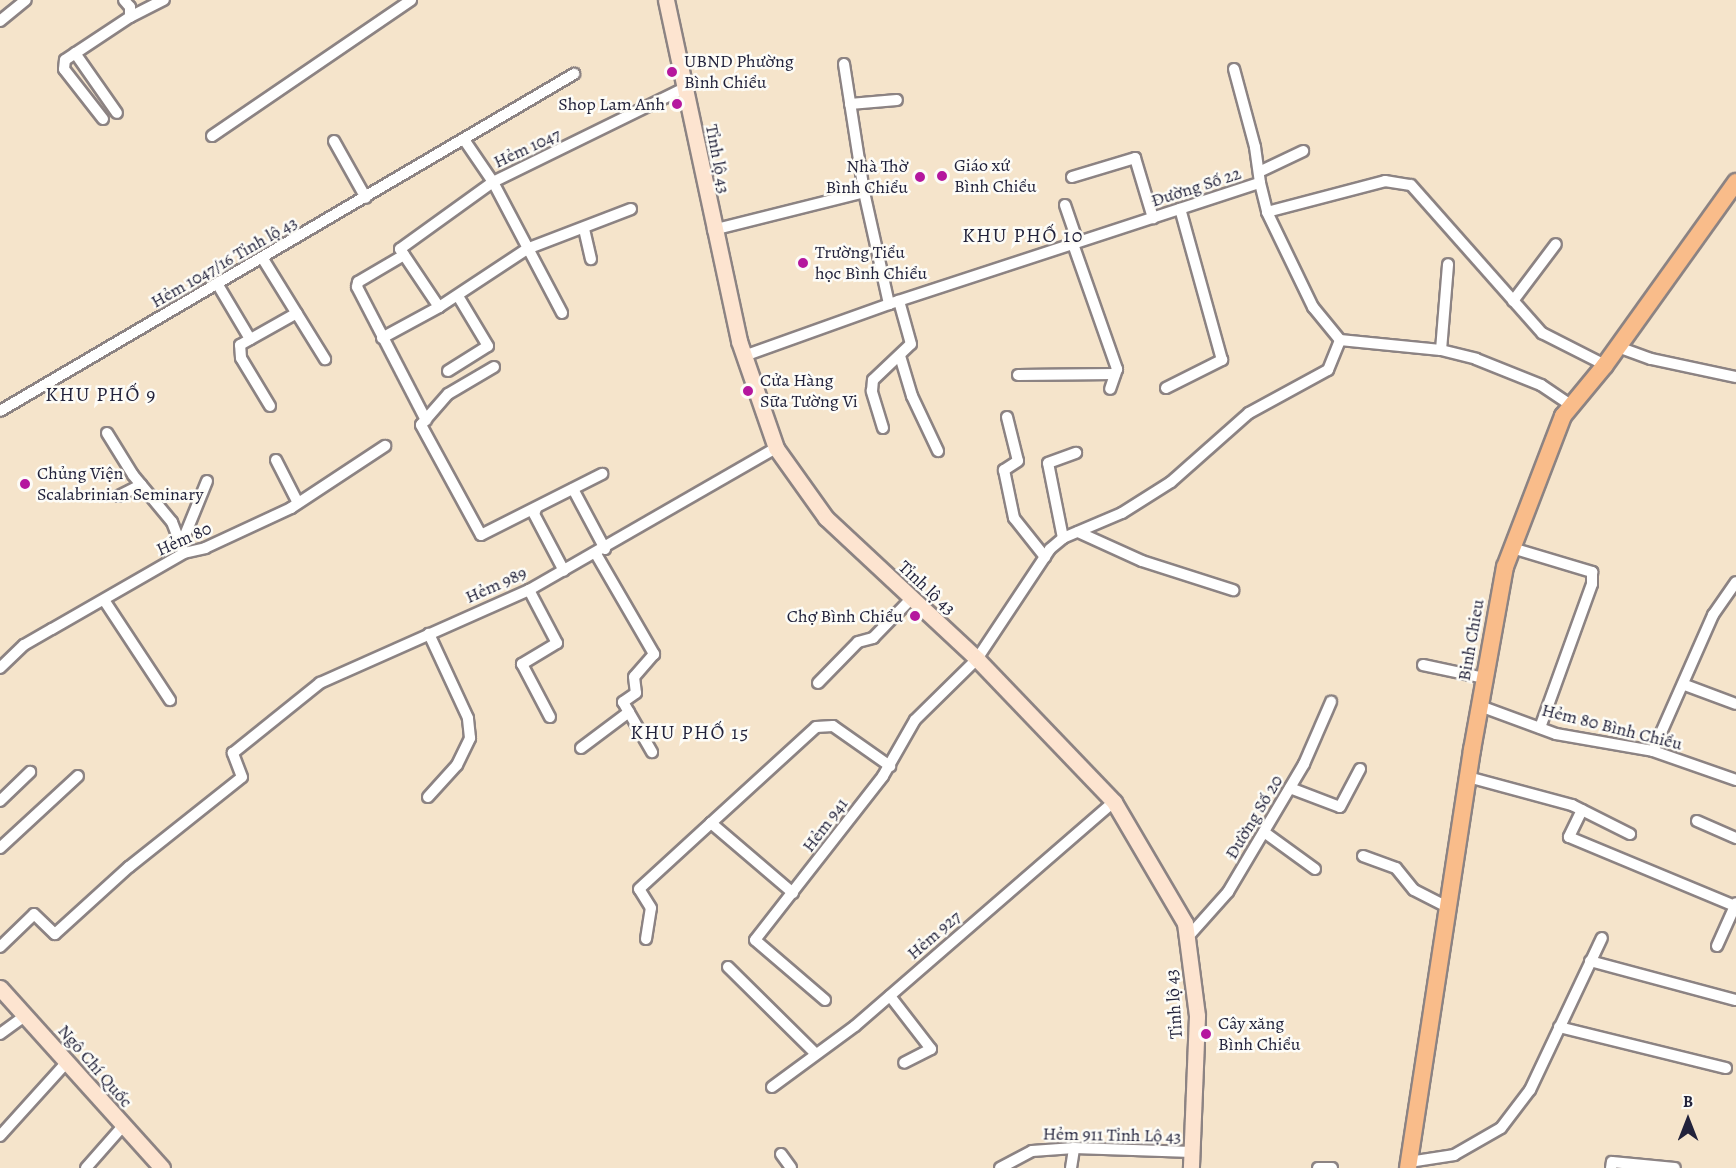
<!DOCTYPE html>
<meta charset="utf-8">
<style>
body{margin:0}
#map{position:relative;width:1736px;height:1168px;overflow:hidden;background:#f5e4cb;font-family:Alegreya,serif}
div>[style]{position:absolute}
.roads{filter:drop-shadow(2px 0 #8c8383) drop-shadow(-2px 0 #8c8383) drop-shadow(0 2px #8c8383) drop-shadow(0 -2px #8c8383)}
.street>*{height:10px;margin:-5px;padding:0 5px;transform-origin:5px;border-radius:5px;background:#fff}
.secondary>*{height:15px;margin:-7.5px;padding:0 7.5px;transform-origin:7.5px;border-radius:7.5px;background:#fde4d0}
.primary>*{height:16px;margin:-8px;padding:0 8px;transform-origin:8px;border-radius:8px;background:#f9bc8a}
.dots>*{width:16px;height:16px;translate:-50% -50%;box-sizing:border-box;border:3px solid #fdfcf7;border-radius:50%}
span{translate:-50% -50%;white-space:nowrap;text-align:center;line-height:1.15;-webkit-text-stroke:5px #fdfcf7;paint-order:stroke}
.poi-label{font-size:18px;color:#22223b}
.left{translate:0 -50%;text-align:left}
.right{translate:-100% -50%;text-align:right}
.street-label{font-size:18px;color:#22223b}
.neighbourhood-label{font-size:20px;color:#22223b;letter-spacing:1.5px}
.north{position:absolute;left:1658px;top:1090px;width:60px;height:60px;-webkit-text-stroke:4px #fdfcf7;paint-order:stroke;rotate:0deg;font-size:16px;font-weight:700;line-height:24px;text-align:center;color:#22223b}
.north::after{content:'';display:block;margin:auto;width:21px;height:27px;background:#22223b;clip-path:polygon(50% 0,100% 100%,50% 72%,0 100%)}
</style>
<div id="map">
<div class="roads">
<div class="street">
<div style="left:130px;top:17px;width:38px;rotate:-27deg"></div>
<div style="left:0;top:21px;width:33px;rotate:-39deg"></div>
<div style="left:75px;top:53px;width:73px;rotate:55deg"></div>
<div style="left:844px;top:64px;width:130px;rotate:81.1deg"></div>
<div style="left:864px;top:192px;width:115px;rotate:77.4deg"></div>
<div style="left:1234px;top:69px;width:81px;rotate:74.9deg"></div>
<div style="left:1255px;top:147px;width:36px;rotate:82deg"></div>
<div style="left:850px;top:104px;width:47px;rotate:-4.9deg"></div>
<div style="left:103px;top:119px;width:63px;rotate:-128deg"></div>
<div style="left:64px;top:69px;width:9px;rotate:-84deg"></div>
<div style="left:65px;top:60px;width:78px;rotate:-33.5deg"></div>
<div style="left:130px;top:17px;width:10px;rotate:-90deg"></div>
<div style="left:130px;top:7px;width:9px;rotate:-131deg"></div>
<div style="left:212px;top:136px;width:241px;rotate:-34.3deg"></div>
<div style="left:334px;top:141px;width:65px;rotate:60.7deg"></div>
<div style="left:465px;top:141px;width:50px;rotate:55.7deg"></div>
<div style="left:493px;top:182px;width:148px;rotate:62.2deg"></div>
<div style="left:1259px;top:172px;width:49px;rotate:-25.5deg"></div>
<div style="left:1072px;top:177px;width:66px;rotate:-16.8deg"></div>
<div style="left:1135px;top:158px;width:63px;rotate:73.3deg"></div>
<div style="left:1065px;top:205px;width:39px;rotate:71deg"></div>
<div style="left:631px;top:209px;width:111px;rotate:159deg"></div>
<div style="left:527px;top:249px;width:105px;rotate:146.6deg"></div>
<div style="left:439px;top:307px;width:70px;rotate:-123.9deg"></div>
<div style="left:400px;top:249px;width:115px;rotate:-35.8deg"></div>
<div style="left:493px;top:182px;width:214px;rotate:-26.1deg"></div>
<div style="left:1267px;top:212px;width:122px;rotate:-14.7deg"></div>
<div style="left:1385px;top:181px;width:26px;rotate:9deg"></div>
<div style="left:1411px;top:185px;width:198px;rotate:48.5deg"></div>
<div style="left:1542px;top:333px;width:71px;rotate:26.9deg"></div>
<div style="left:584px;top:229px;width:31px;rotate:77deg"></div>
<div style="left:713px;top:230px;width:156px;rotate:-14.1deg"></div>
<div style="left:1073px;top:244px;width:133px;rotate:70.6deg"></div>
<div style="left:1117px;top:369px;width:21px;rotate:109deg"></div>
<div style="left:404px;top:255px;width:53px;rotate:149.6deg"></div>
<div style="left:358px;top:282px;width:5px;rotate:101deg"></div>
<div style="left:357px;top:287px;width:150px;rotate:62.6deg"></div>
<div style="left:263px;top:259px;width:118px;rotate:58.2deg"></div>
<div style="left:218px;top:285px;width:63px;rotate:59.3deg"></div>
<div style="left:1513px;top:301px;width:71px;rotate:-53deg"></div>
<div style="left:382px;top:338px;width:65px;rotate:-28.5deg"></div>
<div style="left:1618px;top:347px;width:35px;rotate:20deg"></div>
<div style="left:1651px;top:359px;width:87px;rotate:12deg"></div>
<div style="left:1441px;top:350px;width:86px;rotate:-85.3deg"></div>
<div style="left:744px;top:356px;width:154px;rotate:-19.7deg"></div>
<div style="left:889px;top:304px;width:390px;rotate:-18.1deg"></div>
<div style="left:1260px;top:183px;width:30px;rotate:76deg"></div>
<div style="left:1267px;top:212px;width:106px;rotate:64.2deg"></div>
<div style="left:1313px;top:307px;width:43px;rotate:50.7deg"></div>
<div style="left:1340px;top:340px;width:101px;rotate:5.7deg"></div>
<div style="left:1441px;top:350px;width:36px;rotate:14deg"></div>
<div style="left:1476px;top:359px;width:70px;rotate:21.8deg"></div>
<div style="left:1541px;top:385px;width:36px;rotate:34deg"></div>
<div style="left:900px;top:356px;width:42px;rotate:73.3deg"></div>
<div style="left:912px;top:396px;width:61px;rotate:64.7deg"></div>
<div style="left:494px;top:367px;width:53px;rotate:149.6deg"></div>
<div style="left:448px;top:394px;width:41px;rotate:131.1deg"></div>
<div style="left:421px;top:425px;width:125px;rotate:61.4deg"></div>
<div style="left:481px;top:535px;width:136px;rotate:-26.8deg"></div>
<div style="left:448px;top:371px;width:47px;rotate:-32deg"></div>
<div style="left:488px;top:346px;width:58px;rotate:-121deg"></div>
<div style="left:1018px;top:375px;width:97px;rotate:-0.6deg"></div>
<div style="left:1166px;top:388px;width:63px;rotate:-26.6deg"></div>
<div style="left:1222px;top:360px;width:157px;rotate:-105.5deg"></div>
<div style="left:270px;top:406px;width:56px;rotate:-121.1deg"></div>
<div style="left:241px;top:358px;width:13px;rotate:-94deg"></div>
<div style="left:240px;top:345px;width:65px;rotate:-29.3deg"></div>
<div style="left:0;top:411px;width:666px;rotate:-30.42deg"></div>
<div style="left:1007px;top:417px;width:45px;rotate:76deg"></div>
<div style="left:1018px;top:461px;width:17px;rotate:147deg"></div>
<div style="left:1004px;top:470px;width:49px;rotate:78.2deg"></div>
<div style="left:1014px;top:518px;width:50px;rotate:51.5deg"></div>
<div style="left:883px;top:428px;width:39px;rotate:-107deg"></div>
<div style="left:872px;top:391px;width:11px;rotate:-85deg"></div>
<div style="left:873px;top:380px;width:52px;rotate:-43.5deg"></div>
<div style="left:911px;top:344px;width:45px;rotate:-105.6deg"></div>
<div style="left:107px;top:433px;width:49px;rotate:58.2deg"></div>
<div style="left:133px;top:475px;width:61px;rotate:50.3deg"></div>
<div style="left:172px;top:522px;width:33px;rotate:69deg"></div>
<div style="left:276px;top:460px;width:48px;rotate:62.9deg"></div>
<div style="left:573px;top:489px;width:68px;rotate:61.9deg"></div>
<div style="left:119px;top:496px;width:25px;rotate:-27deg"></div>
<div style="left:536px;top:509px;width:5px;rotate:112deg"></div>
<div style="left:534px;top:514px;width:64px;rotate:62.2deg"></div>
<div style="left:1078px;top:532px;width:70px;rotate:24.4deg"></div>
<div style="left:1142px;top:561px;width:96px;rotate:17.7deg"></div>
<div style="left:1063px;top:538px;width:76px;rotate:-101.3deg"></div>
<div style="left:1048px;top:463px;width:30px;rotate:-20deg"></div>
<div style="left:181px;top:545px;width:69px;rotate:-67.9deg"></div>
<div style="left:1512px;top:548px;width:84px;rotate:16.7deg"></div>
<div style="left:1592px;top:572px;width:12px;rotate:90deg"></div>
<div style="left:1592px;top:584px;width:153px;rotate:109.9deg"></div>
<div style="left:596px;top:554px;width:116px;rotate:59.9deg"></div>
<div style="left:654px;top:654px;width:30px;rotate:131deg"></div>
<div style="left:634px;top:677px;width:16px;rotate:83deg"></div>
<div style="left:636px;top:693px;width:16px;rotate:145deg"></div>
<div style="left:623px;top:702px;width:58px;rotate:59.9deg"></div>
<div style="left:529px;top:590px;width:60px;rotate:62.2deg"></div>
<div style="left:557px;top:643px;width:41px;rotate:149deg"></div>
<div style="left:522px;top:664px;width:60px;rotate:62.2deg"></div>
<div style="left:104px;top:600px;width:120px;rotate:56.6deg"></div>
<div style="left:1423px;top:665px;width:62px;rotate:12deg"></div>
<div style="left:0;top:668px;width:33px;rotate:-44deg"></div>
<div style="left:24px;top:645px;width:32px;rotate:-30deg"></div>
<div style="left:52px;top:629px;width:152px;rotate:-29.9deg"></div>
<div style="left:184px;top:553px;width:22px;rotate:-13deg"></div>
<div style="left:205px;top:548px;width:95px;rotate:-24.9deg"></div>
<div style="left:291px;top:508px;width:113px;rotate:-33.4deg"></div>
<div style="left:818px;top:683px;width:57px;rotate:-45.7deg"></div>
<div style="left:858px;top:642px;width:16px;rotate:-15deg"></div>
<div style="left:873px;top:638px;width:53px;rotate:-45.8deg"></div>
<div style="left:1685px;top:685px;width:54px;rotate:20.4deg"></div>
<div style="left:1480px;top:706px;width:81px;rotate:20.2deg"></div>
<div style="left:1556px;top:734px;width:98px;rotate:9.9deg"></div>
<div style="left:1653px;top:751px;width:88px;rotate:19.3deg"></div>
<div style="left:581px;top:748px;width:60px;rotate:-36.9deg"></div>
<div style="left:1653px;top:751px;width:149px;rotate:-66.2deg"></div>
<div style="left:1713px;top:615px;width:40px;rotate:-55.1deg"></div>
<div style="left:1468px;top:777px;width:108px;rotate:15.1deg"></div>
<div style="left:1572px;top:805px;width:65px;rotate:26.6deg"></div>
<div style="left:1290px;top:788px;width:53px;rotate:20.8deg"></div>
<div style="left:1340px;top:807px;width:43px;rotate:-62.2deg"></div>
<div style="left:428px;top:797px;width:43px;rotate:-47.8deg"></div>
<div style="left:457px;top:765px;width:30px;rotate:-64deg"></div>
<div style="left:470px;top:738px;width:20px;rotate:-96deg"></div>
<div style="left:468px;top:718px;width:93px;rotate:-114.9deg"></div>
<div style="left:0;top:801px;width:42px;rotate:-44deg"></div>
<div style="left:1582px;top:810px;width:30px;rotate:116deg"></div>
<div style="left:1569px;top:837px;width:180px;rotate:22.6deg"></div>
<div style="left:1735px;top:906px;width:3px;rotate:-72deg"></div>
<div style="left:1697px;top:821px;width:43px;rotate:23.6deg"></div>
<div style="left:1264px;top:832px;width:63px;rotate:36deg"></div>
<div style="left:0;top:848px;width:106px;rotate:-42.7deg"></div>
<div style="left:1363px;top:856px;width:35px;rotate:20deg"></div>
<div style="left:1396px;top:868px;width:28px;rotate:51deg"></div>
<div style="left:1414px;top:890px;width:39px;rotate:27deg"></div>
<div style="left:793px;top:893px;width:108px;rotate:-139.5deg"></div>
<div style="left:711px;top:823px;width:142px;rotate:-42.4deg"></div>
<div style="left:816px;top:727px;width:17px;rotate:-3deg"></div>
<div style="left:833px;top:726px;width:70px;rotate:35.1deg"></div>
<div style="left:1187px;top:938px;width:62px;rotate:-48.3deg"></div>
<div style="left:1228px;top:892px;width:149px;rotate:-59.3deg"></div>
<div style="left:1304px;top:764px;width:68px;rotate:-66.5deg"></div>
<div style="left:646px;top:939px;width:31px;rotate:-81deg"></div>
<div style="left:651px;top:908px;width:22px;rotate:-122deg"></div>
<div style="left:639px;top:889px;width:98px;rotate:-42.5deg"></div>
<div style="left:1717px;top:946px;width:44px;rotate:-65.8deg"></div>
<div style="left:0;top:947px;width:47px;rotate:-44.1deg"></div>
<div style="left:34px;top:914px;width:29px;rotate:44deg"></div>
<div style="left:55px;top:934px;width:100px;rotate:-42.2deg"></div>
<div style="left:129px;top:867px;width:144px;rotate:-38.5deg"></div>
<div style="left:242px;top:777px;width:26px;rotate:-111deg"></div>
<div style="left:233px;top:753px;width:112px;rotate:-38.8deg"></div>
<div style="left:320px;top:683px;width:229px;rotate:-24deg"></div>
<div style="left:529px;top:590px;width:285px;rotate:-29.9deg"></div>
<div style="left:1590px;top:961px;width:151px;rotate:15deg"></div>
<div style="left:728px;top:967px;width:122px;rotate:44.7deg"></div>
<div style="left:890px;top:996px;width:67px;rotate:52.3deg"></div>
<div style="left:931px;top:1049px;width:30px;rotate:153deg"></div>
<div style="left:825px;top:1000px;width:92px;rotate:-139.4deg"></div>
<div style="left:755px;top:940px;width:208px;rotate:-52deg"></div>
<div style="left:883px;top:776px;width:64px;rotate:-60.3deg"></div>
<div style="left:915px;top:720px;width:87px;rotate:-44.5deg"></div>
<div style="left:977px;top:659px;width:132px;rotate:-56.4deg"></div>
<div style="left:1050px;top:549px;width:17px;rotate:-40deg"></div>
<div style="left:1063px;top:538px;width:64px;rotate:-23deg"></div>
<div style="left:1122px;top:513px;width:58px;rotate:-32.3deg"></div>
<div style="left:1171px;top:482px;width:104px;rotate:-41.5deg"></div>
<div style="left:1249px;top:413px;width:90px;rotate:-28.6deg"></div>
<div style="left:1328px;top:370px;width:32px;rotate:-68deg"></div>
<div style="left:1559px;top:1027px;width:172px;rotate:13.8deg"></div>
<div style="left:0;top:1034px;width:31px;rotate:-36deg"></div>
<div style="left:772px;top:1087px;width:103px;rotate:-36.3deg"></div>
<div style="left:855px;top:1026px;width:342px;rotate:-40.9deg"></div>
<div style="left:0;top:1136px;width:98px;rotate:-47.9deg"></div>
<div style="left:781px;top:1154px;width:17px;rotate:54deg"></div>
<div style="left:1409px;top:1162px;width:46px;rotate:-8.8deg"></div>
<div style="left:1454px;top:1155px;width:54px;rotate:-29.9deg"></div>
<div style="left:1501px;top:1128px;width:48px;rotate:-52.7deg"></div>
<div style="left:1530px;top:1090px;width:168px;rotate:-64.7deg"></div>
<div style="left:86px;top:1168px;width:55px;rotate:-48.7deg"></div>
<div style="left:1000px;top:1168px;width:36px;rotate:-28deg"></div>
<div style="left:1032px;top:1151px;width:42px;rotate:-4.1deg"></div>
<div style="left:1074px;top:1148px;width:118px;rotate:1.9deg"></div>
<div style="left:1071px;top:1168px;width:20px;rotate:-81deg"></div>
<div style="left:1318px;top:1168px;width:14px"></div>
<div style="left:1611px;top:1168px;width:6px;rotate:-81deg"></div>
<div style="left:1612px;top:1162px;width:63px;rotate:5.4deg"></div>
</div>
<div class="secondary">
<div style="left:666px;top:0;width:349px;rotate:77.9deg"></div>
<div style="left:739px;top:341px;width:113px;rotate:70.9deg"></div>
<div style="left:776px;top:448px;width:86px;rotate:54.5deg"></div>
<div style="left:826px;top:518px;width:207px;rotate:43deg"></div>
<div style="left:977px;top:659px;width:198px;rotate:46.2deg"></div>
<div style="left:1114px;top:802px;width:140px;rotate:59.6deg"></div>
<div style="left:1185px;top:923px;width:94px;rotate:82.6deg"></div>
<div style="left:1197px;top:1016px;width:152px;rotate:92.3deg"></div>
<div style="left:0;top:988px;width:242px;rotate:48deg"></div>
</div>
<div class="primary">
<div style="left:1408px;top:1168px;width:423px;rotate:-81.3deg"></div>
<div style="left:1472px;top:750px;width:186px;rotate:-79.8deg"></div>
<div style="left:1505px;top:567px;width:162px;rotate:-69deg"></div>
<div style="left:1563px;top:416px;width:66px;rotate:-50.5deg"></div>
<div style="left:1605px;top:365px;width:225px;rotate:-54.4deg"></div>
</div>
</div>
<div class="dots">
<div style="left:672px;top:72px;background:#b5179e"></div>
<div style="left:677px;top:104px;background:#b5179e"></div>
<div style="left:942px;top:176px;background:#b5179e"></div>
<div style="left:920px;top:177px;background:#b5179e"></div>
<div style="left:803px;top:263px;background:#b5179e"></div>
<div style="left:748px;top:391px;background:#b5179e"></div>
<div style="left:25px;top:484px;background:#b5179e"></div>
<div style="left:915px;top:616px;background:#b5179e"></div>
<div style="left:1206px;top:1034px;background:#b5179e"></div>
</div>
<div class="poi-label">
<span class="left" style="left:684px;top:72px">UBND Phường<br>Bình Chiểu</span>
<span class="right" style="left:665px;top:104px">Shop Lam Anh</span>
<span class="left" style="left:954px;top:176px">Giáo xứ<br>Bình Chiểu</span>
<span class="right" style="left:908px;top:177px">Nhà Thờ<br>Bình Chiểu</span>
<span class="left" style="left:815px;top:263px">Trường Tiểu<br>học Bình Chiểu</span>
<span class="left" style="left:760px;top:391px">Cửa Hàng<br>Sữa Tường Vi</span>
<span class="left" style="left:37px;top:484px">Chủng Viện<br>Scalabrinian Seminary</span>
<span class="right" style="left:903px;top:616px">Chợ Bình Chiểu</span>
<span class="left" style="left:1218px;top:1034px">Cây xăng<br>Bình Chiểu</span>
</div>
<div class="street-label">
<span style="left:527px;top:148px;rotate:-25deg">Hẻm 1047</span>
<span style="left:718px;top:159px;rotate:79deg">Tỉnh lộ 43</span>
<span style="left:1196px;top:187px;rotate:-18deg">Đường Số 22</span>
<span style="left:224px;top:262px;rotate:-30deg">Hẻm 1047/16 Tỉnh lộ 43</span>
<span style="left:184px;top:539px;rotate:-24deg">Hẻm 80</span>
<span style="left:496px;top:585px;rotate:-24deg">Hẻm 989</span>
<span style="left:927px;top:588px;rotate:43deg">Tỉnh lộ 43</span>
<span style="left:1471px;top:640px;rotate:-80deg">Binh Chieu</span>
<span style="left:1612px;top:727px;rotate:14deg">Hẻm 80 Bình Chiểu</span>
<span style="left:1254px;top:817px;rotate:-59deg">Đường Số 20</span>
<span style="left:825px;top:825px;rotate:-53deg">Hẻm 941</span>
<span style="left:934px;top:935px;rotate:-41deg">Hẻm 927</span>
<span style="left:1174px;top:1004px;rotate:-94deg">Tỉnh lộ 43</span>
<span style="left:95px;top:1066px;rotate:49deg">Ngô Chí Quốc</span>
<span style="left:1112px;top:1135px;rotate:1deg">Hẻm 911 Tỉnh Lộ 43</span>
</div>
<div class="neighbourhood-label">
<span style="left:1023px;top:235px">KHU PHỐ 10</span>
<span style="left:101px;top:394px">KHU PHỐ 9</span>
<span style="left:690px;top:732px">KHU PHỐ 15</span>
</div>
<div class="north">B</div>
</div>
